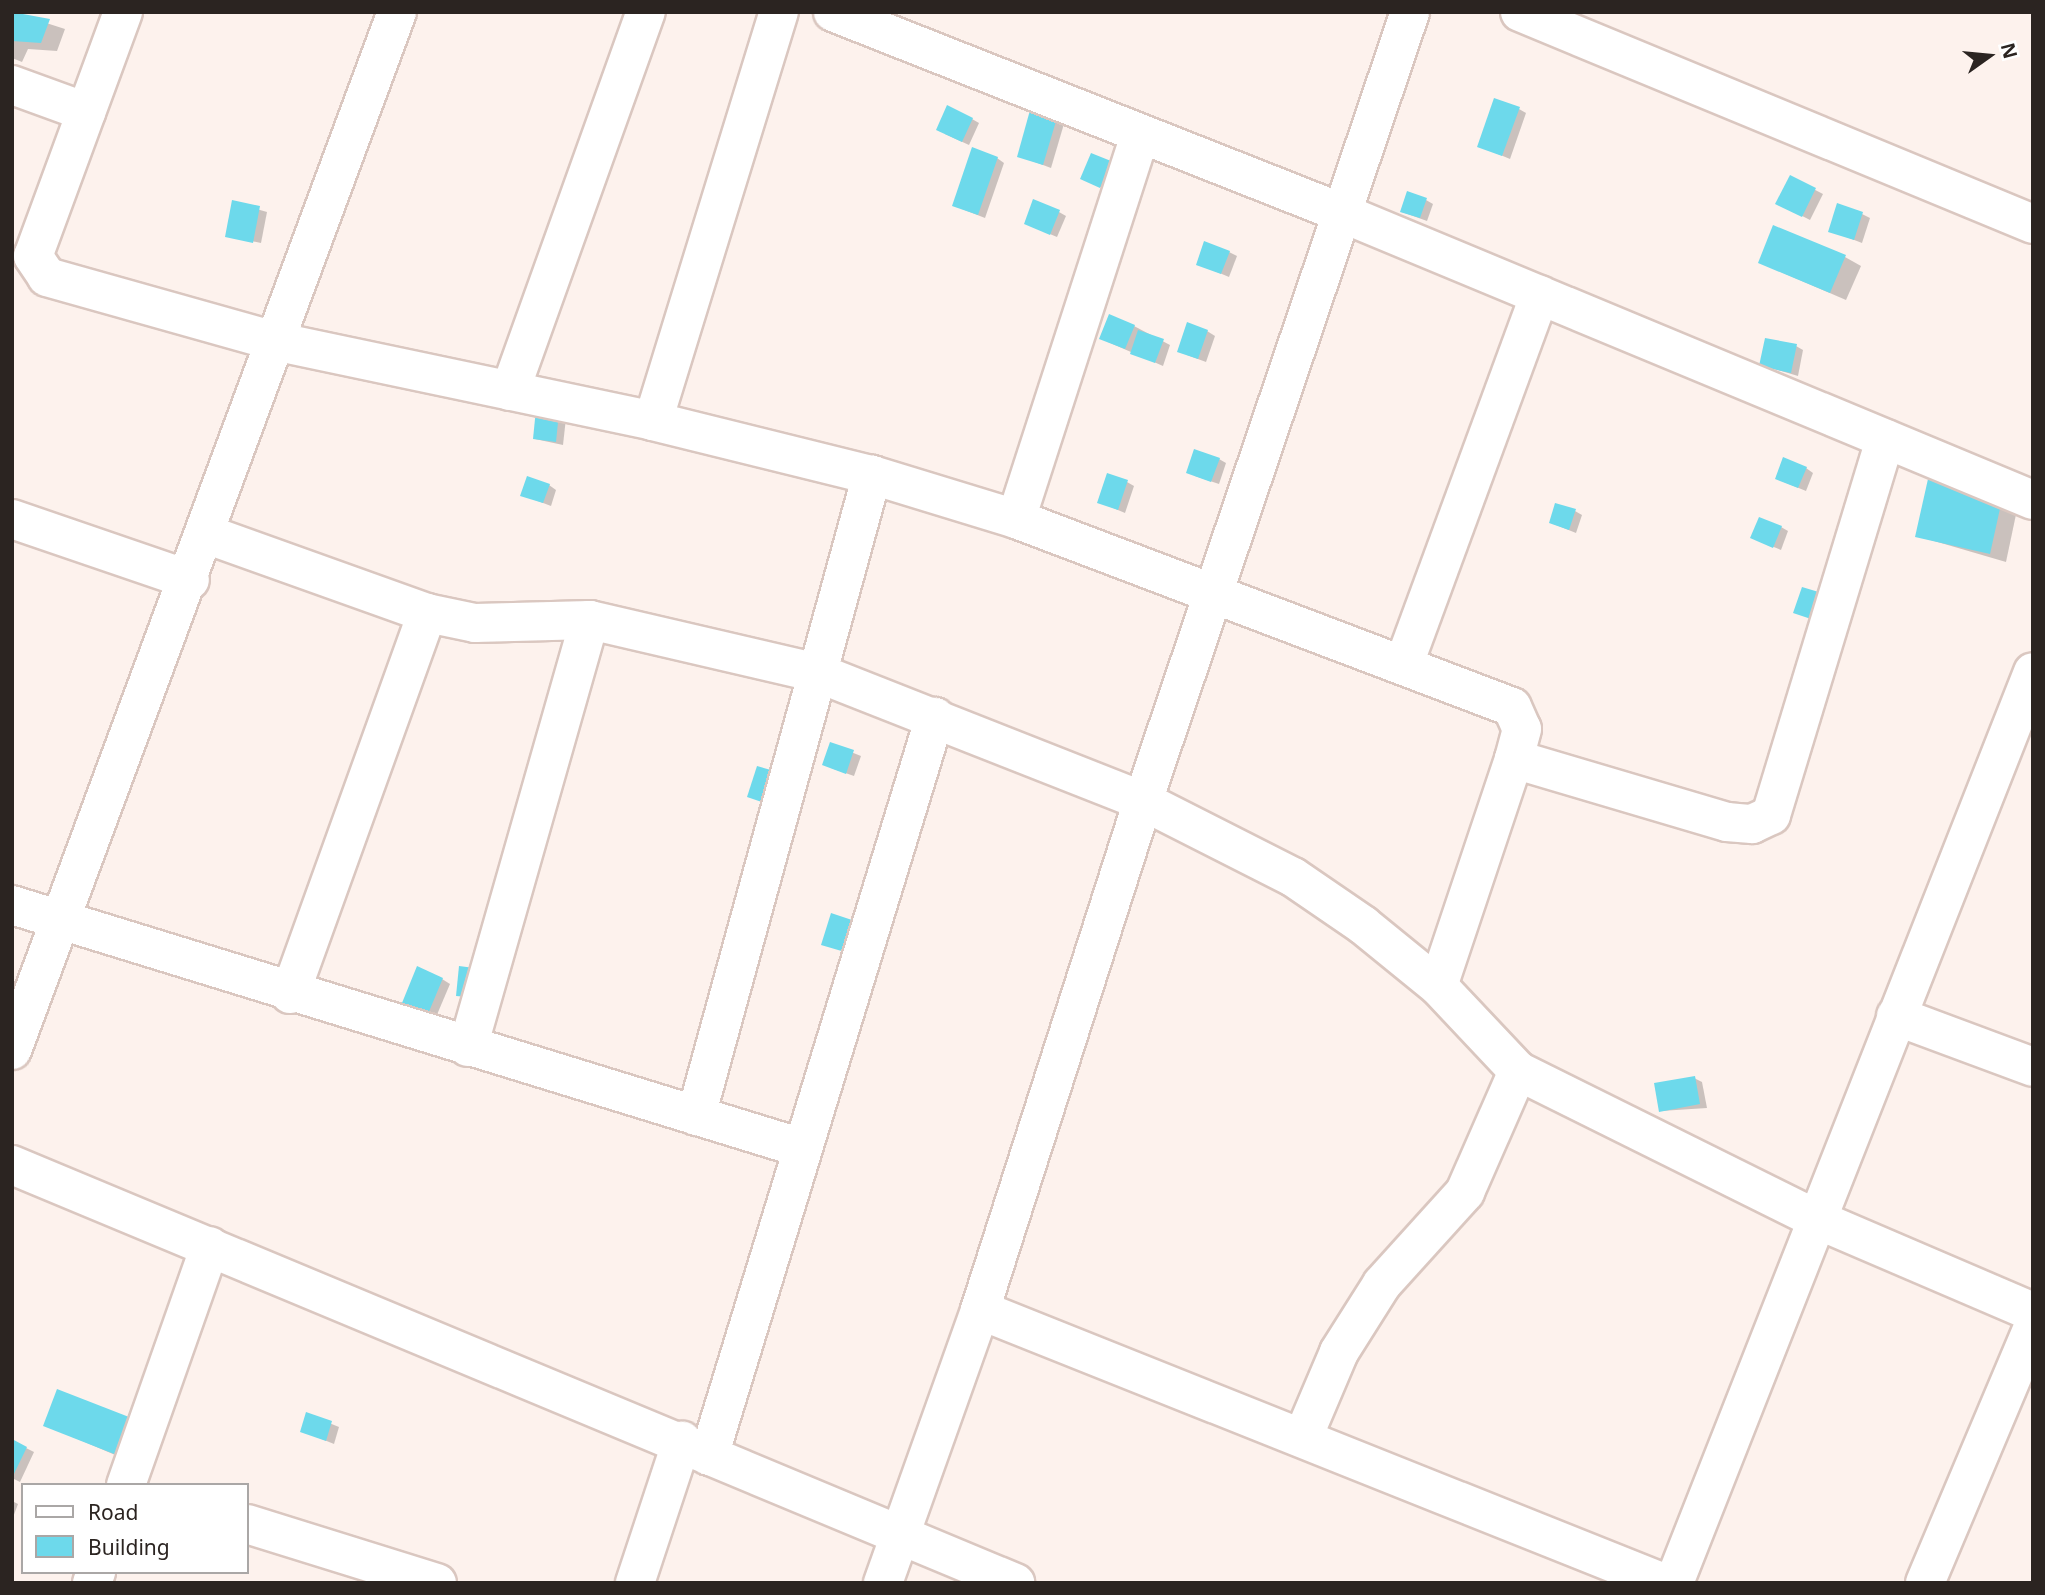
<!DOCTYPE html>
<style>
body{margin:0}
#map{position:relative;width:2045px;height:1595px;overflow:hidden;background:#fdf2ed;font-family:"Noto Sans",sans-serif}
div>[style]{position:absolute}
.shadow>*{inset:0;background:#0003}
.building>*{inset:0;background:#6dd9eb}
.roads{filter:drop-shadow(2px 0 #dac7c0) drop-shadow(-2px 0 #dac7c0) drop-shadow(0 2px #dac7c0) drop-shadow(0 -2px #dac7c0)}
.minor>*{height:38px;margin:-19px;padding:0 19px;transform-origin:19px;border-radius:19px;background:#fff}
span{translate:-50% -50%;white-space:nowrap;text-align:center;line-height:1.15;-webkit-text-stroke:7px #fff;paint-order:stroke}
.frame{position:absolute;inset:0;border:14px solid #2b2421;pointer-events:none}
.legend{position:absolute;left:21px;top:1483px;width:228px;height:91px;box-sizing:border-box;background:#fff;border:2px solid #aaa7a6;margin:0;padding:9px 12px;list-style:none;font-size:21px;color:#2b2421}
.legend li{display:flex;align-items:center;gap:14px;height:35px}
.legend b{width:35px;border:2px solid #aaa7a6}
.north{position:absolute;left:1954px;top:21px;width:70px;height:70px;-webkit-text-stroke:5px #fff;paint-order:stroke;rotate:75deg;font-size:19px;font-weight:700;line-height:28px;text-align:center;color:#2b2421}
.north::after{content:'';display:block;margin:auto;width:24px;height:32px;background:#2b2421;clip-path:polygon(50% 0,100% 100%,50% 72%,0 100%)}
</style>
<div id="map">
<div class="shadow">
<div style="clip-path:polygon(12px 12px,65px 29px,57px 51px,28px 49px,22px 62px,12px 58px)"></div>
<div style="clip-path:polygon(1033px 105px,1066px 117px,1051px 168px,1019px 156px)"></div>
<div style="clip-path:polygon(1519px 109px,1526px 113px,1510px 159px,1479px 146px)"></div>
<div style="clip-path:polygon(972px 119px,979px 123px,969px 145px,945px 134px)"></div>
<div style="clip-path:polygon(1092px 155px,1110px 163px,1108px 191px,1090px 182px)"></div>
<div style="clip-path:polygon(997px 158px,1004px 163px,985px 218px,962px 209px)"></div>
<div style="clip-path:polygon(1790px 177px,1823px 194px,1810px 220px,1777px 203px)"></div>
<div style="clip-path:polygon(1426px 200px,1433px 204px,1427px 221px,1402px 212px)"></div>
<div style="clip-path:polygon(233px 202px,267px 212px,261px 243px,227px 236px)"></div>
<div style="clip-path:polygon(1059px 212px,1066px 216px,1057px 237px,1033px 227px)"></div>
<div style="clip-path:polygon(1862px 214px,1870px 218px,1862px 243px,1831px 231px)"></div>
<div style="clip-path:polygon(1229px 252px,1237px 256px,1229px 277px,1198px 264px)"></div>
<div style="clip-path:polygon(1845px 257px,1861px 266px,1846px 300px,1760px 263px)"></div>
<div style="clip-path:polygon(1134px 326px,1170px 345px,1163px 366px,1108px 342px)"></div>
<div style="clip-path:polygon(1207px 331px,1215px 336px,1206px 362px,1187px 355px)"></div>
<div style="clip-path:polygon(1796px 346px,1803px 350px,1798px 376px,1761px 365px)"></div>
<div style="clip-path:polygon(538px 411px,566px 418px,563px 445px,535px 439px)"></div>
<div style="clip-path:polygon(1219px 459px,1226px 463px,1219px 484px,1195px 476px)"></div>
<div style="clip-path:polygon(1806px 468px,1813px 473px,1806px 491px,1784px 482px)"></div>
<div style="clip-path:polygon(1929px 481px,2018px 505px,2006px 562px,1917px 536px)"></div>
<div style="clip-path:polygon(1127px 482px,1134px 486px,1125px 513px,1099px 502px)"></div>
<div style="clip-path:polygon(549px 485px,556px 490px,551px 506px,522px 495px)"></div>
<div style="clip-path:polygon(1575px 511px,1582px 515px,1576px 533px,1551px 523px)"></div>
<div style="clip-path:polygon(1781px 527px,1788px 531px,1781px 550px,1759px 541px)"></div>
<div style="clip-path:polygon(831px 744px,861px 756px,854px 776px,831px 768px)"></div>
<div style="clip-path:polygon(442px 979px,450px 984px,436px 1017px,411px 1006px)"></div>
<div style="clip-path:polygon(1694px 1078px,1702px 1082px,1707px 1108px,1661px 1111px)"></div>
<div style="clip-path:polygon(58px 1391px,148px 1469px,45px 1425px)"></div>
<div style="clip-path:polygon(307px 1414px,339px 1427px,334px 1444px,302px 1431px)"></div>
<div style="clip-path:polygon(12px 1441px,34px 1452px,20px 1482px,12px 1478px)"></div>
<div style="clip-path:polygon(12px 1501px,18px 1504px,12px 1520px)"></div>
</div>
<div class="building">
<div style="clip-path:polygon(12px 12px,50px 19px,41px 43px,12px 41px)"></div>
<div style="clip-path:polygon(1494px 98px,1520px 107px,1502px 156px,1477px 147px)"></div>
<div style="clip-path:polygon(1032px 103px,1059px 111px,1043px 165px,1017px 157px)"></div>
<div style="clip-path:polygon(947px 105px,973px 118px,962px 142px,936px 130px)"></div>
<div style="clip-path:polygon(972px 147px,998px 157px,978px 215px,952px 206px)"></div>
<div style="clip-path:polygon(1091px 153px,1111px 161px,1100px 188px,1080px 179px)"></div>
<div style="clip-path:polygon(1790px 175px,1816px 188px,1802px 217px,1775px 204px)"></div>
<div style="clip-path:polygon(1407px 191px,1427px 198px,1420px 218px,1400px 212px)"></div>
<div style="clip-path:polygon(1033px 199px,1060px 210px,1050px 235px,1024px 224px)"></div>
<div style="clip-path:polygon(232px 200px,260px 206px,253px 243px,225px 237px)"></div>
<div style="clip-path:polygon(1837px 203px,1863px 212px,1854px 240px,1828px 232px)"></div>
<div style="clip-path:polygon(1773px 225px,1846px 255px,1830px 293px,1758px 263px)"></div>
<div style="clip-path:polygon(1204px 241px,1230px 251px,1221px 274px,1196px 265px)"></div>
<div style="clip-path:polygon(1109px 314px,1135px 325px,1125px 349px,1099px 339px)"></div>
<div style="clip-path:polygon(1187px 322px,1208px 330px,1198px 359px,1177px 352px)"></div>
<div style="clip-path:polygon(1138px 330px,1164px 339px,1155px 363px,1130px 354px)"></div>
<div style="clip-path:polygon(1765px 338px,1797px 344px,1791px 373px,1759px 366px)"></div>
<div style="clip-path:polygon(536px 409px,559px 412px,556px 442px,533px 439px)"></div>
<div style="clip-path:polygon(1194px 449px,1220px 458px,1211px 482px,1186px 473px)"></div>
<div style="clip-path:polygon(1783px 457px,1807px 467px,1798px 488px,1775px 479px)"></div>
<div style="clip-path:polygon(1107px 473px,1128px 480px,1118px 510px,1097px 503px)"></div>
<div style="clip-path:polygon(527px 476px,550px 484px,543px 503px,520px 496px)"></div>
<div style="clip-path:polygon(1928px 479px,2003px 495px,1990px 554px,1915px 537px)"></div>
<div style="clip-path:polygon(1555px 503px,1576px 509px,1569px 530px,1549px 523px)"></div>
<div style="clip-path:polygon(1759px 517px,1782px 526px,1773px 548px,1750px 538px)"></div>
<div style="clip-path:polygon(1802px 587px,1822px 593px,1814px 620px,1793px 613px)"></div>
<div style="clip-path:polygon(830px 742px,854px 750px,846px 774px,822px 765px)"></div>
<div style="clip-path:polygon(757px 766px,781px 773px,771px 805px,747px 797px)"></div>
<div style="clip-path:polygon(831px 913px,855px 921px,845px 952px,821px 945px)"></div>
<div style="clip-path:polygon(417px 966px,443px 978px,428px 1014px,402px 1003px)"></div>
<div style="clip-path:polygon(459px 966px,482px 969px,479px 998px,456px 996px)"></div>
<div style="clip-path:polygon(1695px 1076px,1700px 1104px,1659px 1112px,1654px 1083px)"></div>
<div style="clip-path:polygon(57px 1389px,147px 1424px,132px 1461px,43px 1426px)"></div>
<div style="clip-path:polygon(306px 1412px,332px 1421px,326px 1441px,300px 1432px)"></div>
<div style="clip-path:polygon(12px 1439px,27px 1447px,12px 1478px)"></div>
</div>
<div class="roads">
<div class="minor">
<div style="left:123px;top:12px;width:260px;rotate:110.2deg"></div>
<div style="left:33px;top:256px;width:25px;rotate:56deg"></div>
<div style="left:47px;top:277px;width:241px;rotate:15.7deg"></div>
<div style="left:279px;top:342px;width:382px;rotate:11.9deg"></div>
<div style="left:653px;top:421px;width:226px;rotate:13.9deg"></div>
<div style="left:872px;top:475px;width:151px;rotate:17deg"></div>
<div style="left:1016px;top:519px;width:530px;rotate:20.76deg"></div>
<div style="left:1512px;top:707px;width:24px;rotate:66deg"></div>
<div style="left:1522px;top:729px;width:31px;rotate:105deg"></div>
<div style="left:1514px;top:759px;width:239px;rotate:108.5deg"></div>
<div style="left:833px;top:12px;width:547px;rotate:21.55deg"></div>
<div style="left:1342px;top:213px;width:748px;rotate:22.56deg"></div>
<div style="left:1520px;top:12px;width:555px;rotate:22.45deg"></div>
<div style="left:12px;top:85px;width:79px;rotate:20deg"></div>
<div style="left:510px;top:391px;width:403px;rotate:-70.3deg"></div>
<div style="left:653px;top:421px;width:428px;rotate:-72.9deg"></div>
<div style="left:12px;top:519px;width:188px;rotate:18.9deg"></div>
<div style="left:1016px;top:519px;width:404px;rotate:-72.1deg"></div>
<div style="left:206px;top:534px;width:235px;rotate:19.7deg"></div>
<div style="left:427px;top:613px;width:49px;rotate:11.8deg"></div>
<div style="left:475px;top:623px;width:115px;rotate:-1.5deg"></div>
<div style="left:590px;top:620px;width:234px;rotate:13.1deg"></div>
<div style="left:818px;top:673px;width:349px;rotate:21.5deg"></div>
<div style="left:1143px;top:801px;width:168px;rotate:26.9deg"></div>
<div style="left:1293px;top:877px;width:85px;rotate:34.4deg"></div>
<div style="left:1363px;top:925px;width:97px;rotate:39.1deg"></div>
<div style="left:1438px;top:986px;width:117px;rotate:46.7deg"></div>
<div style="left:1518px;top:1071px;width:333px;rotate:26.4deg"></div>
<div style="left:1816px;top:1219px;width:236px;rotate:23.2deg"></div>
<div style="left:1405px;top:661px;width:390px;rotate:-69.8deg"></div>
<div style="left:1514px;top:759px;width:222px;rotate:16.5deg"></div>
<div style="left:1727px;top:822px;width:25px;rotate:5deg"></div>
<div style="left:1752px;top:824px;width:21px;rotate:-25deg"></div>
<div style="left:1771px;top:815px;width:393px;rotate:-73.1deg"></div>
<div style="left:12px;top:905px;width:827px;rotate:17.1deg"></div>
<div style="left:290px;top:994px;width:405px;rotate:-70.2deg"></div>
<div style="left:1896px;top:1016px;width:146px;rotate:20.4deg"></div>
<div style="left:468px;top:1047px;width:444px;rotate:-74.1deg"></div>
<div style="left:12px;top:1050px;width:1107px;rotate:-69.65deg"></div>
<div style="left:696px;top:1116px;width:665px;rotate:-74.65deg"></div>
<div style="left:12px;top:1165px;width:1087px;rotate:22.62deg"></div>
<div style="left:980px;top:1310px;width:736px;rotate:21.76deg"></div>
<div style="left:1303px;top:1437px;width:92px;rotate:-67deg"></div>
<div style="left:1339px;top:1352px;width:80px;rotate:-57.7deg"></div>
<div style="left:1382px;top:1284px;width:124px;rotate:-47.9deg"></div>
<div style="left:1465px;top:1192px;width:132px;rotate:-66.3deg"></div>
<div style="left:709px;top:1456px;width:773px;rotate:-73deg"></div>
<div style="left:126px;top:1485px;width:253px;rotate:-70.6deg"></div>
<div style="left:247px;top:1524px;width:199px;rotate:17.3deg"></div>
<div style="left:92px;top:1583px;width:12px;rotate:-70deg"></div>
<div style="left:635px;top:1583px;width:150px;rotate:-71.7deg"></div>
<div style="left:883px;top:1583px;width:290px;rotate:-70.4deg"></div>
<div style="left:980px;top:1310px;width:534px;rotate:-72.24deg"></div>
<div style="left:1143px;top:801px;width:833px;rotate:-71.3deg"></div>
<div style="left:1674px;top:1583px;width:979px;rotate:-68.49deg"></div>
<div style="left:1925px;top:1583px;width:278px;rotate:-67.1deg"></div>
</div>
</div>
<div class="frame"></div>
<ul class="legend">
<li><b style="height:9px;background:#fff"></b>Road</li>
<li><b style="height:19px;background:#6dd9eb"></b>Building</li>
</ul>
<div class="north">N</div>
</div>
